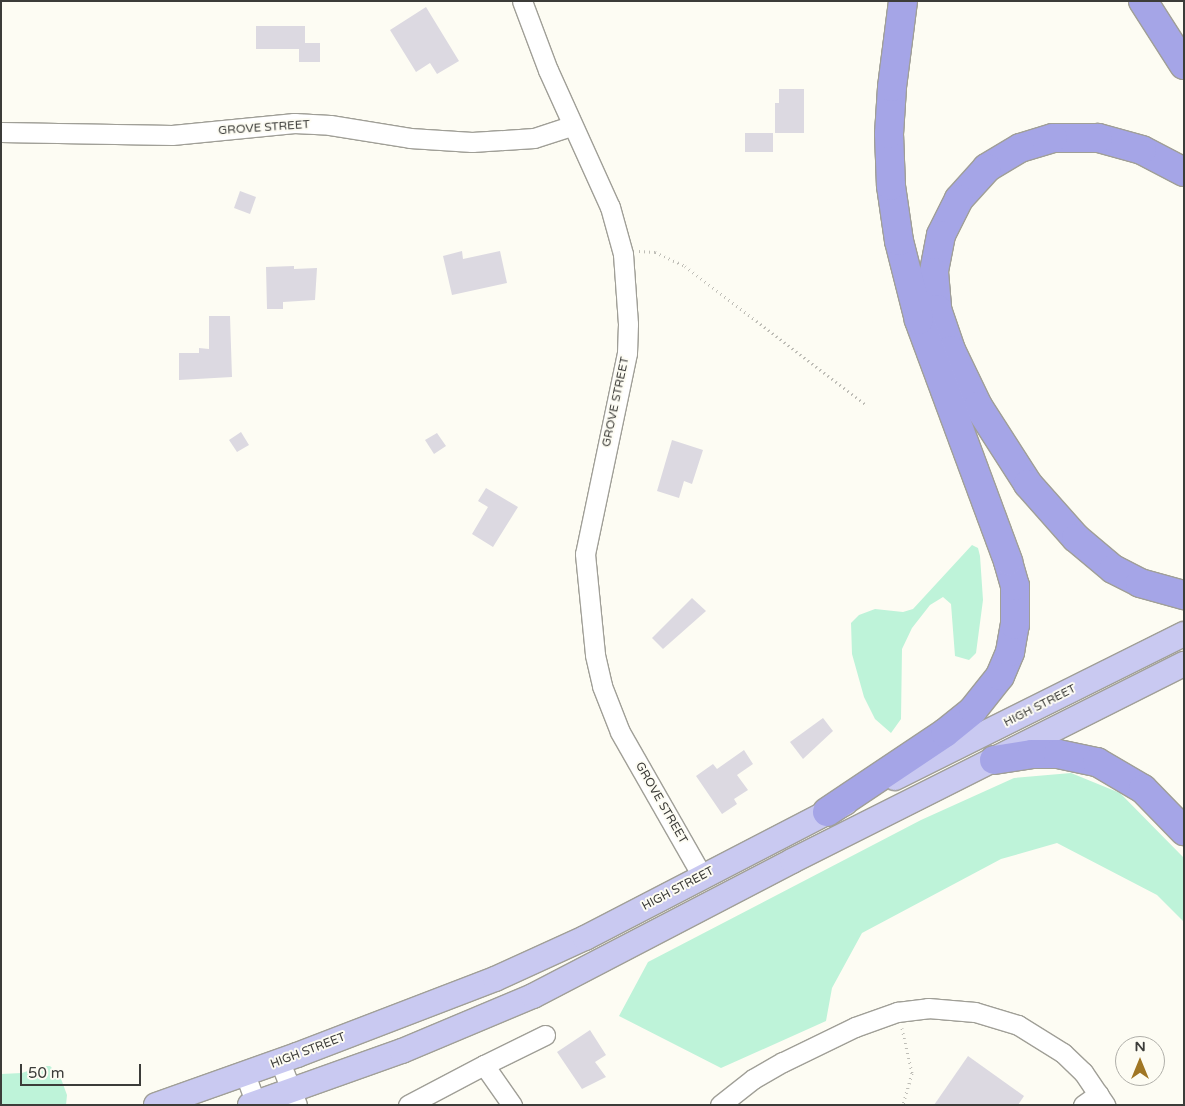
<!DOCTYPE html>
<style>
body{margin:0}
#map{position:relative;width:1185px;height:1106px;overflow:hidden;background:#fdfcf3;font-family:"Varela Round",sans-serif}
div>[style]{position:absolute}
.green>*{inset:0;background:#bef3d9}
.building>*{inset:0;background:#dcd9e1}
.path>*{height:3px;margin-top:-1.5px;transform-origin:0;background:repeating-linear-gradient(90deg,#bebdb6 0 1px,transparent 0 5px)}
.roads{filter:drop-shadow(1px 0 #a09f97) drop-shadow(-1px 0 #a09f97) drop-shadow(0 1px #a09f97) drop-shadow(0 -1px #a09f97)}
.minor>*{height:19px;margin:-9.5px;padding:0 9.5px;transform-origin:9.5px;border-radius:9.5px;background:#fff}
.major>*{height:24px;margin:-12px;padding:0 12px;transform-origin:12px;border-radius:12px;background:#c9c9f1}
.highway>*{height:28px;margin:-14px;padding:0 14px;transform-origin:14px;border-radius:14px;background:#a5a5e7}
span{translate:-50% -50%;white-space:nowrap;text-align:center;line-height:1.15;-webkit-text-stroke:4px #fdfcf3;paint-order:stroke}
.street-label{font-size:12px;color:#3c3c39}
.frame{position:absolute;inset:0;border:2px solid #3c3c39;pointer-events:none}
.north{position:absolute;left:1115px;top:1036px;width:50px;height:50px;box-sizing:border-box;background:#fdfcf3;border:1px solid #b0afa9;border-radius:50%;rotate:0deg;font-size:14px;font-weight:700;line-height:20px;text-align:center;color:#3c3c39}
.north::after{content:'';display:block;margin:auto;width:18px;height:22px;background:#a07625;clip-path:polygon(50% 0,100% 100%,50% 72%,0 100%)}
.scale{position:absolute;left:20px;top:1064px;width:121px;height:22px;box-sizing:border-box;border:2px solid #3c3c39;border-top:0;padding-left:6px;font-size:15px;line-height:18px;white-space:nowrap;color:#3c3c39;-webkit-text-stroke:4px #fdfcf3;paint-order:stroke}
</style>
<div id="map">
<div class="green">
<div style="clip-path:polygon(972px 545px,978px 548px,980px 556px,983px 600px,976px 653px,969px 660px,955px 656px,951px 604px,943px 597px,930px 605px,912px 628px,902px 649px,901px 719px,891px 733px,875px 719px,864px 697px,852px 654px,851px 623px,859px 615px,875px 609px,903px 612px,913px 609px)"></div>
<div style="clip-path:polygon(1071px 773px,1120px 793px,1184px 858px,1184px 922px,1157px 895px,1057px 843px,1001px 859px,862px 933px,832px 988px,826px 1021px,721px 1068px,619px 1016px,648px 962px,921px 820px,1014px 778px)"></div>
<div style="clip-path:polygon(42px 1066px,50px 1066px,60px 1076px,67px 1095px,66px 1105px,1px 1105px,1px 1074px,22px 1073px)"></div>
</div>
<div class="building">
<div style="clip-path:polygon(426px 7px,459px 61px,437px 74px,430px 63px,416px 72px,390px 30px)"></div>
<div style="clip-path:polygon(256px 26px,305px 26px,305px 43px,320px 43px,320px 62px,299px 62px,299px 49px,256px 49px)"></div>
<div style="clip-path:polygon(779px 89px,804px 89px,804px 133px,775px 133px,775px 103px,779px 103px)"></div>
<div style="clip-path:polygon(745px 133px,773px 133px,773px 152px,745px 152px)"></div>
<div style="clip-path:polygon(240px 191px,256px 197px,250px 214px,234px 208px)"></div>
<div style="clip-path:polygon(462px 251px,463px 259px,500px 251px,507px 283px,452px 295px,443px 256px)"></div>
<div style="clip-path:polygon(294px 266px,294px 269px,317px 268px,315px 300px,283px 302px,283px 309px,267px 309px,266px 267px)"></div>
<div style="clip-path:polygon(209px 316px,230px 316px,232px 377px,179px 380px,179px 353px,199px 353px,199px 348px,209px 349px)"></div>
<div style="clip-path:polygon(241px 432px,249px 445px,237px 452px,229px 440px)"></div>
<div style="clip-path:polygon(437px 433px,446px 446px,434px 454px,425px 440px)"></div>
<div style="clip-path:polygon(672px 440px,703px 450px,692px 484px,684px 481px,679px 498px,657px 491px)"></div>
<div style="clip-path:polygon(486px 488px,518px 507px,493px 547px,472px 534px,488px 507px,478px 501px)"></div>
<div style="clip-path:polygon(692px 598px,706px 611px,663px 649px,652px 638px)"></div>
<div style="clip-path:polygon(823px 718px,833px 731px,803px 759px,790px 742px)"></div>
<div style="clip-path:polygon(744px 750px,753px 764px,737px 775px,748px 790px,734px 799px,737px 804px,722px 814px,696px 776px,713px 764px,717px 769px)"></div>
<div style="clip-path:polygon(590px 1030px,606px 1055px,595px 1062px,606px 1077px,582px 1089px,557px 1052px)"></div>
<div style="clip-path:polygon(968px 1056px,1024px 1096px,1018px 1105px,934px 1105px)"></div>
</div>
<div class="path">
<div style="left:639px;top:251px;width:16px;rotate:4deg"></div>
<div style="left:655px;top:252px;width:33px;rotate:25deg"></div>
<div style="left:685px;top:266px;width:227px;rotate:37.5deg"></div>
<div style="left:902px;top:1028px;width:46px;rotate:77.5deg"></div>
<div style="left:912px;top:1073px;width:33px;rotate:106deg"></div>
</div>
<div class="roads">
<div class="minor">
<div style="left:522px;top:1px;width:74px;rotate:69.4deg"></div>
<div style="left:548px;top:70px;width:150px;rotate:65.7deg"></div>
<div style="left:610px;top:207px;width:49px;rotate:74.5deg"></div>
<div style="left:623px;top:254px;width:70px;rotate:85.9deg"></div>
<div style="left:628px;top:324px;width:29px;rotate:92deg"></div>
<div style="left:627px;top:353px;width:205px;rotate:101.8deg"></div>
<div style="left:585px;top:554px;width:101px;rotate:84.3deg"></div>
<div style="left:595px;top:655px;width:32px;rotate:77deg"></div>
<div style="left:602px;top:686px;width:49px;rotate:68.6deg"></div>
<div style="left:620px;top:732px;width:166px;rotate:60.3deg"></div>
<div style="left:1px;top:132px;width:171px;rotate:1deg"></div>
<div style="left:172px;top:135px;width:123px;rotate:-5.6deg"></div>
<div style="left:294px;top:123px;width:36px;rotate:3deg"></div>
<div style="left:330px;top:125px;width:81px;rotate:9.2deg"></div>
<div style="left:410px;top:138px;width:62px;rotate:3.7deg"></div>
<div style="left:472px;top:142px;width:62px;rotate:-3.7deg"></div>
<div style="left:534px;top:138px;width:40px;rotate:-18deg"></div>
<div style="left:280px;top:1062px;width:46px;rotate:68.4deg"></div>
<div style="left:484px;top:1065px;width:68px;rotate:-26.2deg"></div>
<div style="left:245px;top:1074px;width:33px;rotate:70deg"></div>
<div style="left:408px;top:1105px;width:86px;rotate:-27.8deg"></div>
<div style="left:484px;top:1065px;width:49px;rotate:55deg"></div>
<div style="left:720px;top:1105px;width:42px;rotate:-38.2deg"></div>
<div style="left:753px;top:1079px;width:34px;rotate:-30deg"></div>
<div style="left:783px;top:1062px;width:80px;rotate:-25.9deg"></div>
<div style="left:855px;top:1027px;width:45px;rotate:-19.7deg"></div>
<div style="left:897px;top:1012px;width:31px;rotate:-7deg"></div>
<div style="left:928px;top:1008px;width:47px;rotate:4.9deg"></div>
<div style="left:975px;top:1012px;width:45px;rotate:16.8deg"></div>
<div style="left:1018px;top:1025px;width:53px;rotate:31.9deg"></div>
<div style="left:1063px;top:1053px;width:28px;rotate:44deg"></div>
<div style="left:1083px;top:1072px;width:40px;rotate:56deg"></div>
<div style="left:1083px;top:1105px;width:19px;rotate:-35deg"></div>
</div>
<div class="major">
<div style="left:895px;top:778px;width:323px;rotate:-26.5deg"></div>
<div style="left:156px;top:1105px;width:150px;rotate:-19.5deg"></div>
<div style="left:297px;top:1055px;width:212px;rotate:-21deg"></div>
<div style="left:495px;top:979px;width:99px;rotate:-24.5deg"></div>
<div style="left:585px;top:938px;width:293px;rotate:-27.4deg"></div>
<div style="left:250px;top:1105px;width:161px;rotate:-19.6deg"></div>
<div style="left:402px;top:1051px;width:142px;rotate:-22.8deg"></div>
<div style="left:533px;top:996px;width:292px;rotate:-27.5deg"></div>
<div style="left:792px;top:861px;width:439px;rotate:-26.7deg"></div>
</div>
<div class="highway">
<div style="left:1143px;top:1px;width:76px;rotate:57.4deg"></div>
<div style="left:1184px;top:172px;width:47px;rotate:-152.4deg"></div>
<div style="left:1142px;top:150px;width:46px;rotate:-164.7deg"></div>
<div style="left:1098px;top:138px;width:45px;rotate:180deg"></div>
<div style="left:1053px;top:138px;width:34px;rotate:163deg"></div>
<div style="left:1020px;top:148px;width:39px;rotate:149deg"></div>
<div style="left:987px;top:168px;width:42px;rotate:132.1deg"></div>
<div style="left:959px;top:199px;width:40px;rotate:116.6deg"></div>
<div style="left:941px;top:235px;width:38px;rotate:101deg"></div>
<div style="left:934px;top:272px;width:37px;rotate:85deg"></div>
<div style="left:937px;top:309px;width:43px;rotate:71.1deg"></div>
<div style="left:951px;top:350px;width:62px;rotate:64.3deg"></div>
<div style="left:978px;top:406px;width:93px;rotate:57.3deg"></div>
<div style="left:1028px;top:484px;width:72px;rotate:48.4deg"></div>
<div style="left:1076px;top:538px;width:48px;rotate:40deg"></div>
<div style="left:1113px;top:569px;width:30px;rotate:27deg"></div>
<div style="left:1140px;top:583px;width:46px;rotate:15.3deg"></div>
<div style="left:994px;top:760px;width:38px;rotate:-9deg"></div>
<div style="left:1032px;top:754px;width:26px"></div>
<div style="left:1058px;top:754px;width:40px;rotate:12deg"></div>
<div style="left:1097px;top:762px;width:53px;rotate:30.4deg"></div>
<div style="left:1143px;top:789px;width:59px;rotate:45.7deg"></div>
<div style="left:827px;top:812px;width:142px;rotate:-33.8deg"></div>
<div style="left:945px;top:733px;width:36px;rotate:-39deg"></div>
<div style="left:973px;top:710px;width:43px;rotate:-51.5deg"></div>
<div style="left:1000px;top:676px;width:26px;rotate:-67deg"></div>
<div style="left:1010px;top:652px;width:27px;rotate:-80deg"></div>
<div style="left:1015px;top:625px;width:39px;rotate:-90deg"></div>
<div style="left:1015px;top:586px;width:26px;rotate:-106deg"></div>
<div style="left:1008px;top:561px;width:257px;rotate:-110.3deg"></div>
<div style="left:919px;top:320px;width:81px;rotate:-104.2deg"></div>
<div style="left:899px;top:241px;width:56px;rotate:-98.3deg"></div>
<div style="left:891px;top:186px;width:52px;rotate:-92.2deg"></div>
<div style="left:889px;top:134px;width:47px;rotate:-86.3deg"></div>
<div style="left:892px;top:87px;width:87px;rotate:-82.7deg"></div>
</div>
</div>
<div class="street-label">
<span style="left:264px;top:128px;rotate:-4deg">GROVE STREET</span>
<span style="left:616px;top:402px;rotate:-78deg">GROVE STREET</span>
<span style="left:1040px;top:706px;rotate:-27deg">HIGH STREET</span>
<span style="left:661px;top:803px;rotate:60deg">GROVE STREET</span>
<span style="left:678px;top:889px;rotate:-28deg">HIGH STREET</span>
<span style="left:308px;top:1051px;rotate:-21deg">HIGH STREET</span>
</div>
<div class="frame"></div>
<div class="north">N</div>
<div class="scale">50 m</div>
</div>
